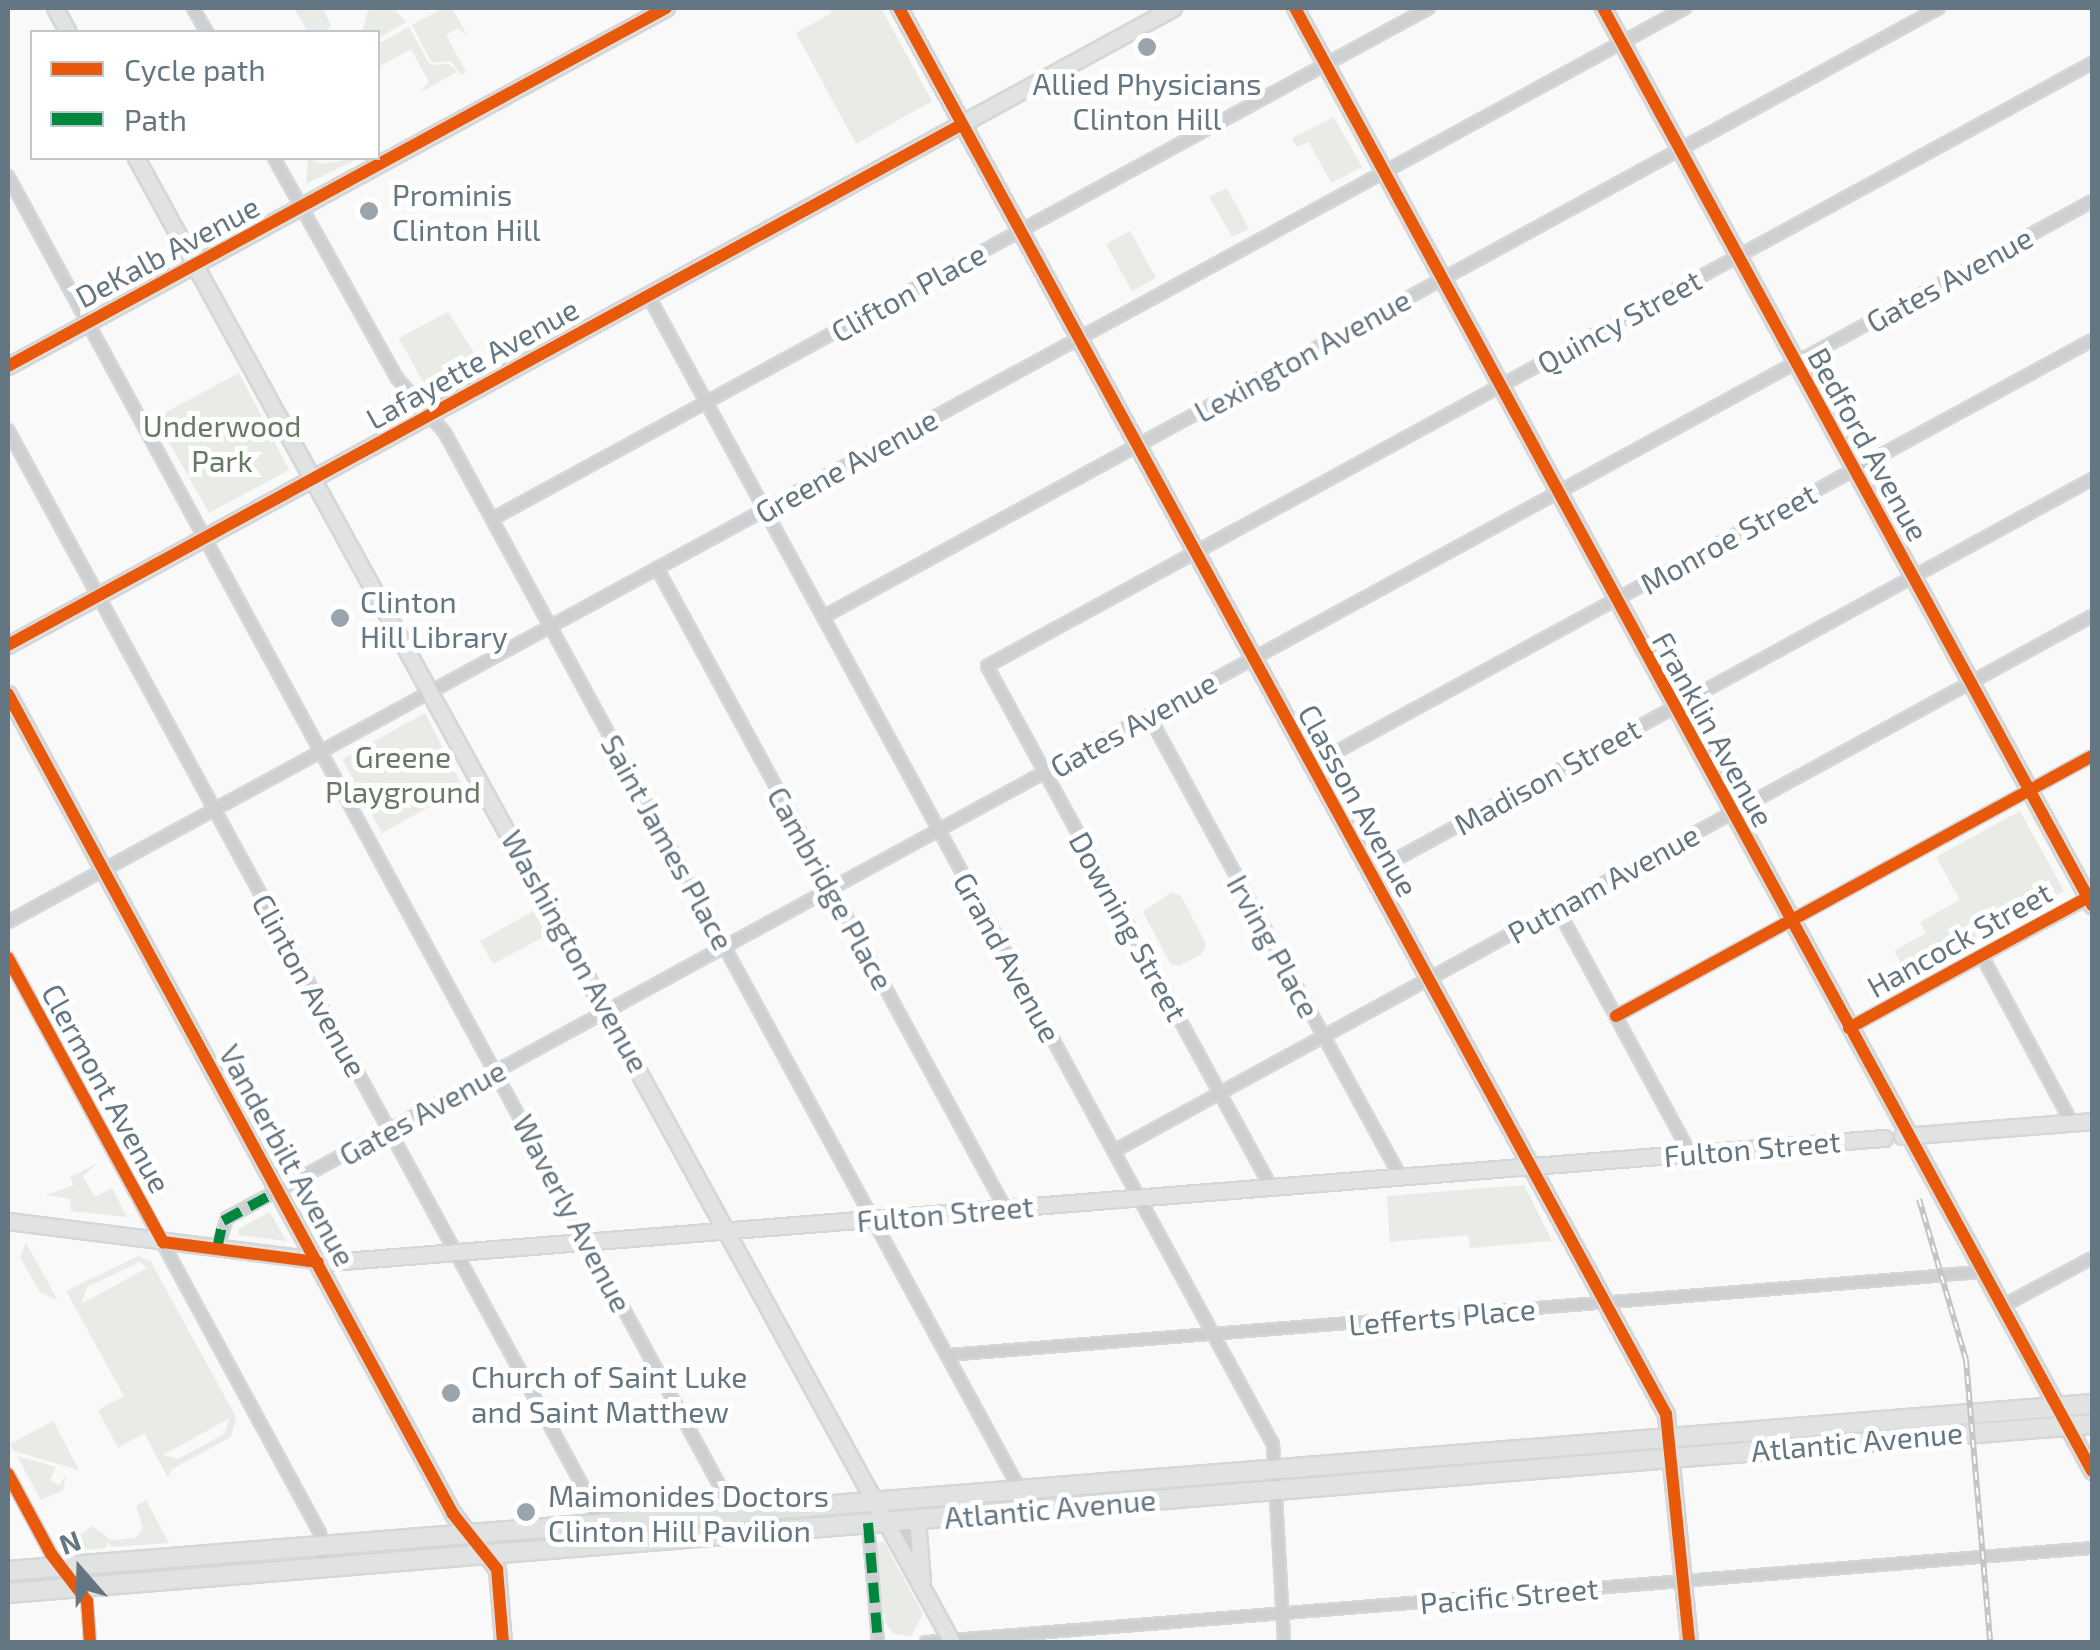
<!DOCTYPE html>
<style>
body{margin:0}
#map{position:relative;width:2100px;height:1650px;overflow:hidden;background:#f9f9f9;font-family:"Exo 2",sans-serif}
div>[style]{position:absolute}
.green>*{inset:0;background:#e8ebe6}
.roads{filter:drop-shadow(2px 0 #d5d6d7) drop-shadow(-2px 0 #d5d6d7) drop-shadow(0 2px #d5d6d7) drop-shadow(0 -2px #d5d6d7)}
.street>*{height:10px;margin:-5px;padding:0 5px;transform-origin:5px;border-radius:5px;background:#cecfd0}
.secondary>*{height:15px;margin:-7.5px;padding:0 7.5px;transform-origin:7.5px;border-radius:7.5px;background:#e1e2e2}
.primary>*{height:18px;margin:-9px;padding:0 9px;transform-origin:9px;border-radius:9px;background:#e1e2e2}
.rail>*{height:6px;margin-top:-3px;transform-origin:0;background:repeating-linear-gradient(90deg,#fff 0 8px,#c3c5c6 0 16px);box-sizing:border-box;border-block:2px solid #c3c5c6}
.quiet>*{height:10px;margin-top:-5px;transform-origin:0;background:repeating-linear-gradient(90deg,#00873e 0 20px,transparent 0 30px)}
.cycleway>*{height:12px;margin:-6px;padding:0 6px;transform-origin:6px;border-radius:6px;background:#e8590c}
.dots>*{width:28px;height:28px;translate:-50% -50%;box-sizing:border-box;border:5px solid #fff;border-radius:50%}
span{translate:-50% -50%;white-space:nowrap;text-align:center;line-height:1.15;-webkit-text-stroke:10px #fff;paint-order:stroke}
.poi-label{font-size:30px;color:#657683}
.left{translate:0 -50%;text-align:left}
.street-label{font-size:30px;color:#657683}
.park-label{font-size:30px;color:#687a64}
.frame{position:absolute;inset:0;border:10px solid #657683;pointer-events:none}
.legend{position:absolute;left:30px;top:30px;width:350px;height:130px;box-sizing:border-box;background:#fff;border:2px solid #c1c8cd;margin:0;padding:12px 18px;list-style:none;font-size:30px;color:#657683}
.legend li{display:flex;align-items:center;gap:20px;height:50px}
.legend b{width:50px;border:2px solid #c1c8cd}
.north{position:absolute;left:30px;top:1520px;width:100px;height:100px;-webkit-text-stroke:8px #fff;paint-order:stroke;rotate:340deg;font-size:28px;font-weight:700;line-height:40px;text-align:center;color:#657683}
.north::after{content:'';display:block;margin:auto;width:35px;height:45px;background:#657683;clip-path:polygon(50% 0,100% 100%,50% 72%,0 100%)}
</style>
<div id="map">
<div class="green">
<div style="clip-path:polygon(294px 8px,322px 8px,331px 25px,326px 32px,308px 32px)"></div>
<div style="clip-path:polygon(369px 8px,393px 8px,406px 22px,378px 38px,378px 32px,362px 32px)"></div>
<div style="clip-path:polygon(444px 8px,452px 8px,468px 37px,458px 28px,446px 35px,466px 72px,462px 75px,450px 61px,432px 63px,412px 25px)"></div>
<div style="clip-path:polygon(829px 8px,881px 8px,932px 101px,856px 144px,796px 33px,832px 13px)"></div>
<div style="clip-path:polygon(409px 27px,430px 65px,449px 64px,457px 72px,419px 93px,429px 82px,411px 49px,378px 67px,378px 44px)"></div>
<div style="clip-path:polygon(1334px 117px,1362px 167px,1331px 183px,1309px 142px,1297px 147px,1292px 138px)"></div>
<div style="clip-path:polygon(308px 158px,321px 164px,359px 158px,306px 184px)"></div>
<div style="clip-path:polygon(1227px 188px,1249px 229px,1232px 237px,1209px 197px)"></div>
<div style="clip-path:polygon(1130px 231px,1156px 278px,1132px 291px,1106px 244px)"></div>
<div style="clip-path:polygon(448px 312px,484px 368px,431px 397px,399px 338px)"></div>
<div style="clip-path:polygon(239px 373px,289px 470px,209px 513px,155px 418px)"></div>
<div style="clip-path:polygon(425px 713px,463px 788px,382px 833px,342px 759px)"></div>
<div style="clip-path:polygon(2020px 811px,2064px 891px,1908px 976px,1894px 951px,1926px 933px,1920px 922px,1960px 900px,1936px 857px)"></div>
<div style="clip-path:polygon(1172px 892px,1181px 896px,1206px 944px,1202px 954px,1179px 966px,1170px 963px,1143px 912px)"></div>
<div style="clip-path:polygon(533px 911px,547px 935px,493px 964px,480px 941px)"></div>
<div style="clip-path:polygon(98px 1163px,83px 1176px,88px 1185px,95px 1197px,112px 1188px,127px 1217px,71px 1211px,70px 1199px,46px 1195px,74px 1185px,70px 1177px)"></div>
<div style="clip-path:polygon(1524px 1185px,1552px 1241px,1470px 1248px,1468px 1235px,1390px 1242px,1387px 1196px)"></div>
<div style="clip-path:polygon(270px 1212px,286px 1241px,238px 1235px,238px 1229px)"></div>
<div style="clip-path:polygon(26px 1243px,57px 1299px,56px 1300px,40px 1292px,20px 1257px)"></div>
<div style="clip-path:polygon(evenodd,138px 1256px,151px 1262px,236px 1417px,231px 1437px,171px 1470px,168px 1478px,144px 1433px,118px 1448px,98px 1410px,124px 1396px,66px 1291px,138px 1256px,140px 1262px,147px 1268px,81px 1304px,87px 1287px,140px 1262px,138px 1256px,230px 1418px,224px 1434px,178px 1459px,163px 1455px,230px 1418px)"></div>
<div style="clip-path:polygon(53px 1421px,79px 1470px,14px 1451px,10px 1444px)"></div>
<div style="clip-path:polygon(17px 1456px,56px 1467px,50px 1480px,59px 1485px,66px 1475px,63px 1490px,41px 1500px)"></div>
<div style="clip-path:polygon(146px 1500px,169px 1543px,111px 1547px,108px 1541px,106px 1548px,71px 1551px,72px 1541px,92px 1526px,111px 1540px,136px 1538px,143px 1528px,136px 1506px)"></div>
<div style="clip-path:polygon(884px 1542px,923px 1614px,911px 1636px,894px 1634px,885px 1623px,875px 1543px)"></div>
</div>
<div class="roads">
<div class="street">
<div style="left:193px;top:8px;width:28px;rotate:60deg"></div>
<div style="left:274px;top:158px;width:252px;rotate:60.8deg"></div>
<div style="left:397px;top:378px;width:73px;rotate:48.9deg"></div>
<div style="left:445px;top:433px;width:1203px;rotate:61.45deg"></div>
<div style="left:8px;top:176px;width:1521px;rotate:61.48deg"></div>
<div style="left:648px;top:295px;width:1308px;rotate:61.46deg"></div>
<div style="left:1273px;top:1444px;width:198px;rotate:86.8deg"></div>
<div style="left:8px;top:430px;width:1222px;rotate:61.44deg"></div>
<div style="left:592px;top:1503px;width:42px;rotate:76.3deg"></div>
<div style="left:492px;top:519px;width:1067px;rotate:-28.61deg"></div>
<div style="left:657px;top:568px;width:728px;rotate:61.46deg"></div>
<div style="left:823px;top:617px;width:1271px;rotate:-28.62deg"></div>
<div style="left:1149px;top:716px;width:524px;rotate:61.38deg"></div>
<div style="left:1312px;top:765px;width:888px;rotate:-28.58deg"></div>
<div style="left:1371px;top:873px;width:822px;rotate:-28.65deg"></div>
<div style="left:1557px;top:908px;width:279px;rotate:61.5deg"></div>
<div style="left:8px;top:922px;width:1910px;rotate:-28.59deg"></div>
<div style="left:1982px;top:956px;width:190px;rotate:61.7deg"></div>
<div style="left:8px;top:958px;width:654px;rotate:61.52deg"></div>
<div style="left:320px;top:1533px;width:34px;rotate:85deg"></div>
<div style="left:1616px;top:1016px;width:542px;rotate:-28.64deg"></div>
<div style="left:1849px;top:1028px;width:274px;rotate:-28.5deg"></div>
<div style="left:1114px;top:1151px;width:1115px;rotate:-28.68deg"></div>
<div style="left:1271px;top:1187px;width:593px;rotate:-118.6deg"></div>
<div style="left:987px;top:666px;width:1259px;rotate:-28.62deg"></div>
<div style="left:217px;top:1249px;width:33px;rotate:-72deg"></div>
<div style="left:227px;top:1218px;width:2124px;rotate:-28.6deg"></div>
<div style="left:1941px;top:1275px;width:41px;rotate:-4.2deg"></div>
<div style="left:2001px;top:1307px;width:103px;rotate:-28.3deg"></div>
<div style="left:948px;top:1355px;width:991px;rotate:-4.57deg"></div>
<div style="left:8px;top:1474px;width:91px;rotate:61.7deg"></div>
<div style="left:51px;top:1554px;width:59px;rotate:52.5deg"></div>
<div style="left:87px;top:1601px;width:41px;rotate:85.8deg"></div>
<div style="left:868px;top:1523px;width:119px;rotate:85.2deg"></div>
<div style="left:908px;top:1528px;width:7px"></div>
<div style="left:915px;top:1528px;width:29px;rotate:88deg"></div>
<div style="left:916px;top:1557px;width:32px;rotate:-118deg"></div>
<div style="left:901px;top:1529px;width:7px;rotate:-8deg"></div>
<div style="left:926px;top:1642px;width:1170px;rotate:-4.61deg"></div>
</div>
<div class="secondary">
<div style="left:55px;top:8px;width:27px;rotate:62deg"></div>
<div style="left:899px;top:8px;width:1602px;rotate:61.39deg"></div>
<div style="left:1666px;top:1414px;width:229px;rotate:84.2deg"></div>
<div style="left:1295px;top:8px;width:1666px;rotate:61.42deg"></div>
<div style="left:1603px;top:8px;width:1022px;rotate:61.4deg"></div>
<div style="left:136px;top:158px;width:1694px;rotate:61.2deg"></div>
<div style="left:8px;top:366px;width:749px;rotate:-28.55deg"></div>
<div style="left:8px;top:645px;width:1328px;rotate:-28.67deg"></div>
<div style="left:8px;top:694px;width:933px;rotate:61.51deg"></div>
<div style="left:453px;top:1514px;width:70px;rotate:51.3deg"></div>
<div style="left:497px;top:1569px;width:73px;rotate:85.3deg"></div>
<div style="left:1902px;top:1136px;width:191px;rotate:-4.5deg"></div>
<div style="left:8px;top:1221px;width:327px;rotate:7.2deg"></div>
<div style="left:332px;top:1262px;width:1557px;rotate:-4.57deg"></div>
<div style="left:917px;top:1519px;width:62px;rotate:85.4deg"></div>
</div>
<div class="primary">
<div style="left:8px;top:1571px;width:2091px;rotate:-4.58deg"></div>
<div style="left:8px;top:1593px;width:2091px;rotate:-4.64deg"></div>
</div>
</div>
<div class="rail">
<div style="left:1919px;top:1199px;width:168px;rotate:73.7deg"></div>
<div style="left:1966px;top:1360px;width:283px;rotate:85.1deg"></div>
</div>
<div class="quiet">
<div style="left:217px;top:1249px;width:29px;rotate:-78deg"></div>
<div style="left:223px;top:1221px;width:63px;rotate:-28.6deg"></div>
<div style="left:868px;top:1523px;width:119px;rotate:85.2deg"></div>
</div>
<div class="cycleway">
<div style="left:899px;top:8px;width:1602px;rotate:61.39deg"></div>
<div style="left:1666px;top:1414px;width:229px;rotate:84.2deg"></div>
<div style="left:1295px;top:8px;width:1666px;rotate:61.42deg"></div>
<div style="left:1603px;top:8px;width:1022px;rotate:61.4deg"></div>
<div style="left:8px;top:366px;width:749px;rotate:-28.55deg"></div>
<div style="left:8px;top:645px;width:1086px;rotate:-28.62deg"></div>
<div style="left:8px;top:694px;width:933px;rotate:61.51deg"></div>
<div style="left:453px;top:1514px;width:70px;rotate:51.3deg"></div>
<div style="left:497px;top:1569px;width:73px;rotate:85.3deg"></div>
<div style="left:8px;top:958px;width:324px;rotate:61.4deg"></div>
<div style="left:163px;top:1242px;width:156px;rotate:7.4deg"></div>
<div style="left:1616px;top:1016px;width:542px;rotate:-28.64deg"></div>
<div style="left:1849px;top:1028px;width:277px;rotate:-28.7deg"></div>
<div style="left:8px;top:1474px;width:91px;rotate:61.7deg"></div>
<div style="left:51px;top:1554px;width:59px;rotate:52.5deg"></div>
<div style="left:87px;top:1601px;width:41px;rotate:85.8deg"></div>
</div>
<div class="dots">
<div style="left:1147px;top:47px;background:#99a4ac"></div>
<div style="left:369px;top:211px;background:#99a4ac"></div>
<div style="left:340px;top:618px;background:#99a4ac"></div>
<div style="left:451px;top:1393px;background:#99a4ac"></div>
<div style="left:526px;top:1512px;background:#99a4ac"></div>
</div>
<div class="poi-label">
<span style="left:1147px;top:100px">Allied Physicians<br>Clinton Hill</span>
<span class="left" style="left:392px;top:211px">Prominis<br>Clinton Hill</span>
<span class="left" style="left:360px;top:618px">Clinton<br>Hill Library</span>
<span class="left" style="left:471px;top:1393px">Church of Saint Luke<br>and Saint Matthew</span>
<span class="left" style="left:548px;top:1512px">Maimonides Doctors<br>Clinton Hill Pavilion</span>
</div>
<div class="street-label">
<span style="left:167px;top:251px;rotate:-28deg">DeKalb Avenue</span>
<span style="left:1949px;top:279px;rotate:-29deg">Gates Avenue</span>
<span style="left:908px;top:292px;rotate:-29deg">Clifton Place</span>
<span style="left:1619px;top:321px;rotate:-29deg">Quincy Street</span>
<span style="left:1302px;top:355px;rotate:-29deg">Lexington Avenue</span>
<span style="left:472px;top:363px;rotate:-29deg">Lafayette Avenue</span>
<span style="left:1869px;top:444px;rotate:61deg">Bedford Avenue</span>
<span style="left:846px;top:465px;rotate:-29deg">Greene Avenue</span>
<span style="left:1728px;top:538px;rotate:-29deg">Monroe Street</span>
<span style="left:1133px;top:724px;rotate:-29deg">Gates Avenue</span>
<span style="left:1714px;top:729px;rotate:61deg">Franklin Avenue</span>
<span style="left:1547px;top:776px;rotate:-29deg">Madison Street</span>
<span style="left:1359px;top:800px;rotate:61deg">Classon Avenue</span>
<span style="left:668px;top:842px;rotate:61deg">Saint James Place</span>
<span style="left:1603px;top:883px;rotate:-29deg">Putnam Avenue</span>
<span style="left:831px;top:888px;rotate:61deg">Cambridge Place</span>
<span style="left:1129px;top:926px;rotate:61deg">Downing Street</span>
<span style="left:1959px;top:939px;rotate:-29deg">Hancock Street</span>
<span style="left:1274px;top:946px;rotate:61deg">Irving Place</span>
<span style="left:576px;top:951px;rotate:61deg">Washington Avenue</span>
<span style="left:1008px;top:957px;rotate:61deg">Grand Avenue</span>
<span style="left:310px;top:985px;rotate:61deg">Clinton Avenue</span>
<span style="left:107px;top:1088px;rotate:61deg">Clermont Avenue</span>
<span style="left:422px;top:1112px;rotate:-29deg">Gates Avenue</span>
<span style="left:1752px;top:1148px;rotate:-5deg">Fulton Street</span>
<span style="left:288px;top:1155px;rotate:61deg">Vanderbilt Avenue</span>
<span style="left:573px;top:1213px;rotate:62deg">Waverly Avenue</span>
<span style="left:945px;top:1213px;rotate:-5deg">Fulton Street</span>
<span style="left:1442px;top:1316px;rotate:-5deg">Lefferts Place</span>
<span style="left:1857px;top:1441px;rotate:-5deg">Atlantic Avenue</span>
<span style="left:1050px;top:1508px;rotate:-5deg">Atlantic Avenue</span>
<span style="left:1509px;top:1595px;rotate:-5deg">Pacific Street</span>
</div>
<div class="park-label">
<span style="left:222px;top:442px">Underwood<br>Park</span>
<span style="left:403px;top:773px">Greene<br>Playground</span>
</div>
<div class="frame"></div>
<ul class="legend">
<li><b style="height:12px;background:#e8590c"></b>Cycle path</li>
<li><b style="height:12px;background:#00873e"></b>Path</li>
</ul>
<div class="north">N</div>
</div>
